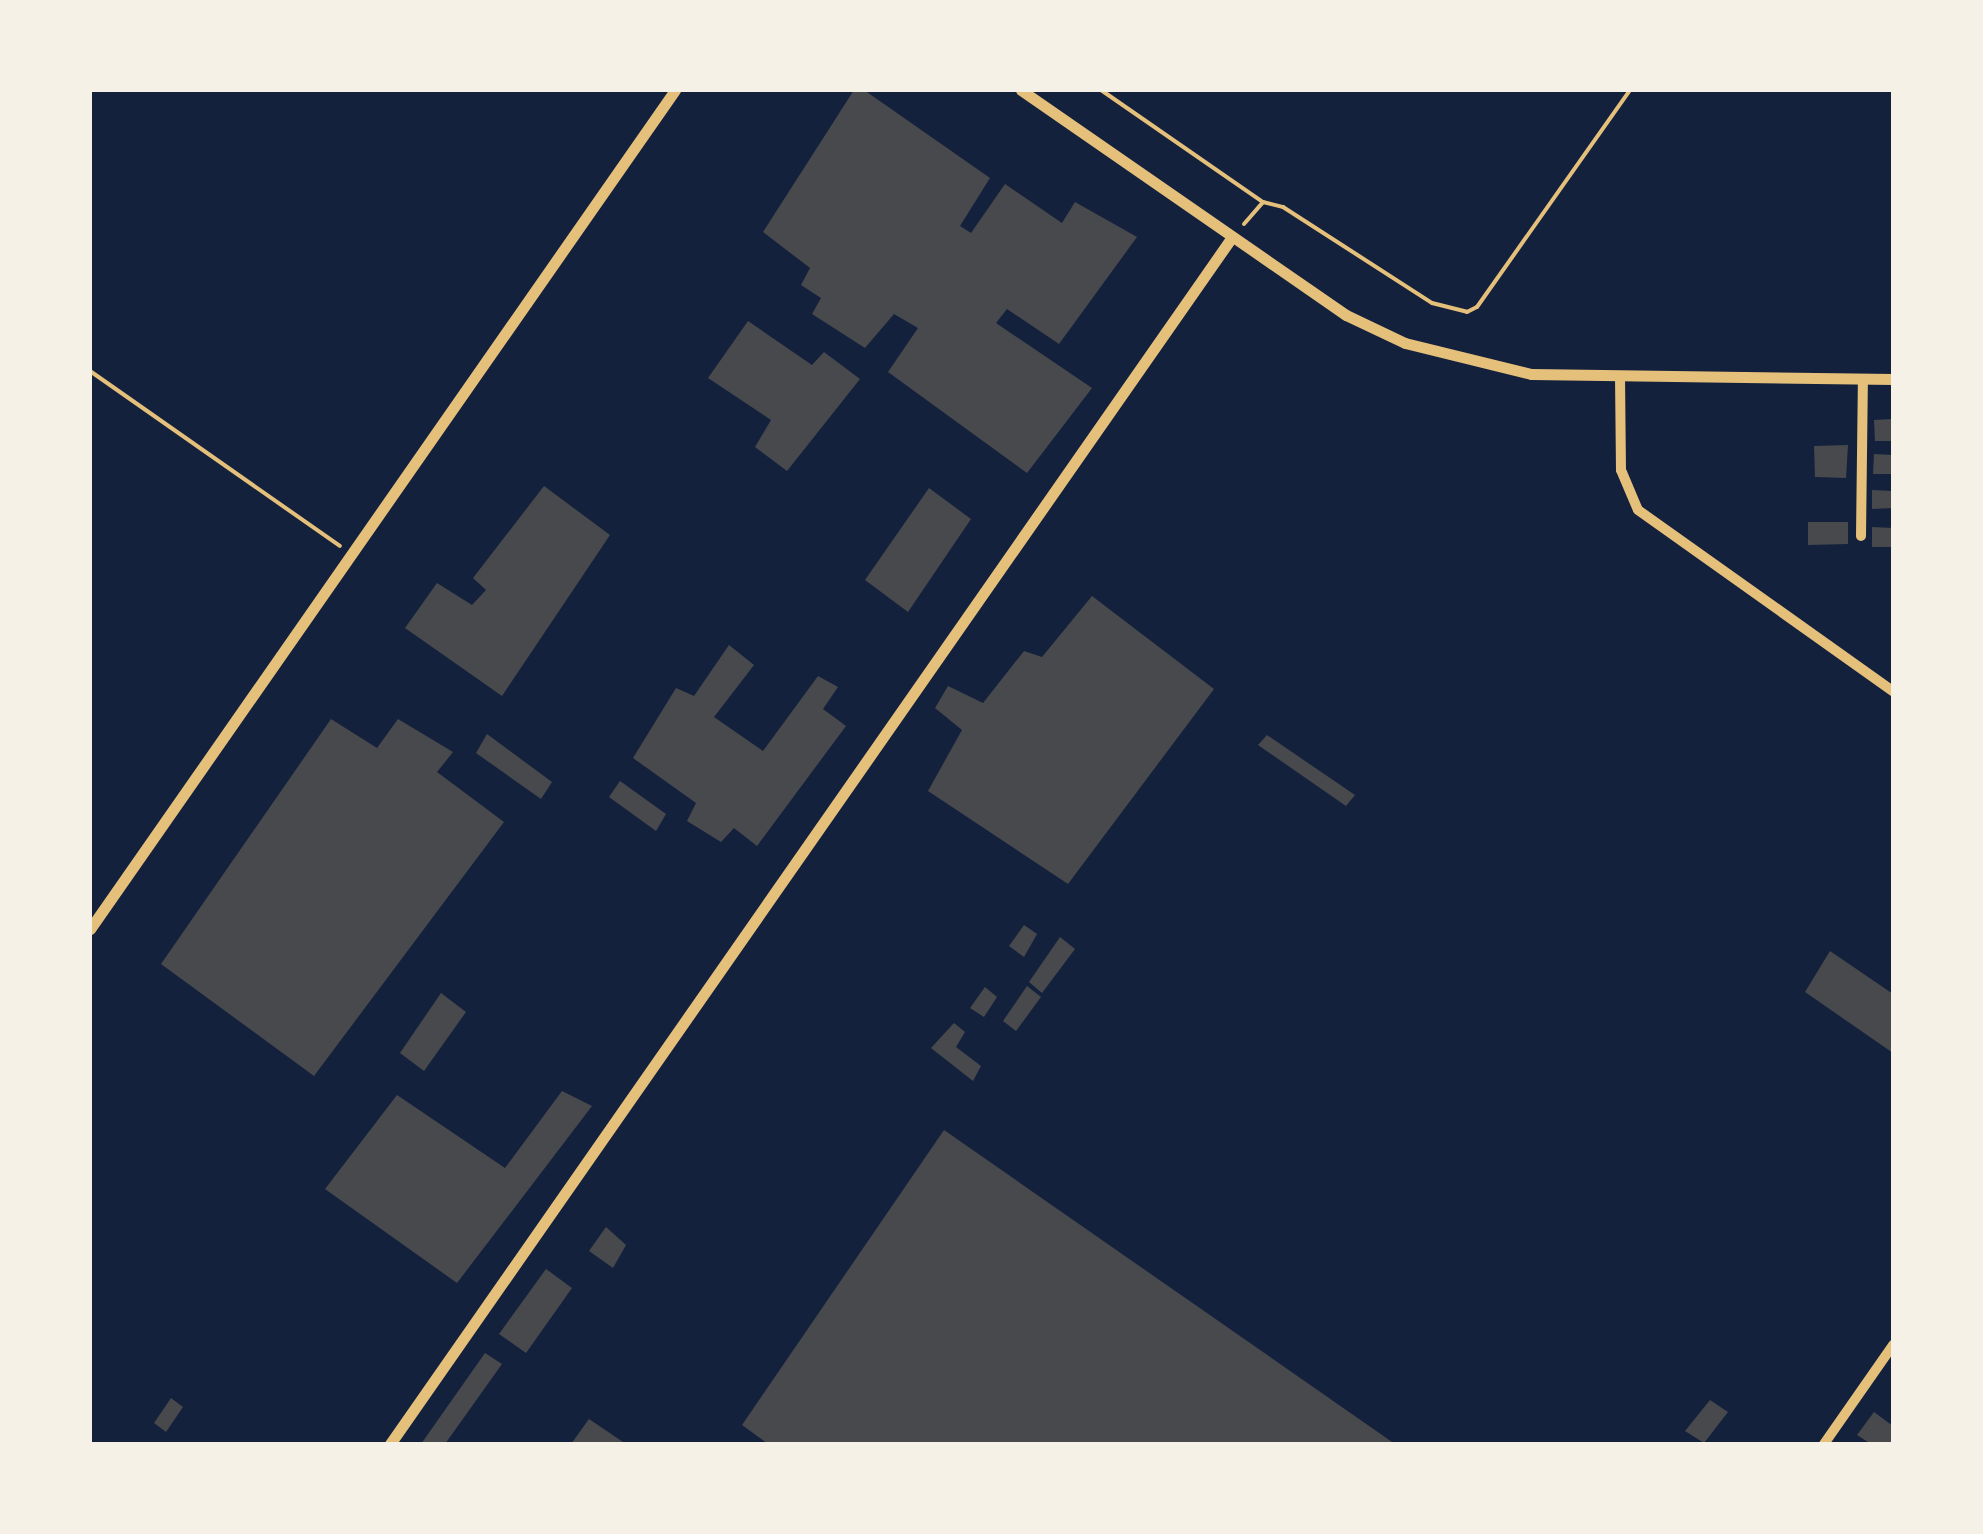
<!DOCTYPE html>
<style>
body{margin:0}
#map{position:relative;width:1983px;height:1534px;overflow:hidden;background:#14213d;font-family:Mulish,sans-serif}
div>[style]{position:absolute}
.building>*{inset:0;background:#48494c}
.path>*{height:4px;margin:-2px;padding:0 2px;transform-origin:2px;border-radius:2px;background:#e5c07b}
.minor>*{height:10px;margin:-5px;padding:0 5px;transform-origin:5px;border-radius:5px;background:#e5c07b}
.tertiary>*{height:11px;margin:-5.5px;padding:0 5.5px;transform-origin:5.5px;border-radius:5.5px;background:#e5c07b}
span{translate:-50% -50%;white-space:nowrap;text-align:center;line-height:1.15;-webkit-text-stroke:9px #f6f1e7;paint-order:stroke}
.frame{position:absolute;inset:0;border:92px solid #f6f1e7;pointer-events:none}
</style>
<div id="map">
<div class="building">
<div style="clip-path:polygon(854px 90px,864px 90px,990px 178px,960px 226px,971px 233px,1005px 184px,1062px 223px,1075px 202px,1137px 237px,1059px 344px,1007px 309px,996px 323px,1092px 388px,1027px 473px,888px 372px,918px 328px,894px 314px,865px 348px,812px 314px,821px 298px,801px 285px,810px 268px,763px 232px)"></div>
<div style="clip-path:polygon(748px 321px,812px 365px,824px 352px,860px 379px,787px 471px,755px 447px,771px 420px,708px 378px)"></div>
<div style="clip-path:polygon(1893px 419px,1893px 441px,1875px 441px,1874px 420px)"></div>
<div style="clip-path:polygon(1848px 445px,1846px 478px,1815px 477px,1814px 446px)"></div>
<div style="clip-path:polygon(1874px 454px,1893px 455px,1893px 474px,1873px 474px)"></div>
<div style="clip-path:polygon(544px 486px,610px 535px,502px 696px,405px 628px,437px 583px,472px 605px,486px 590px,473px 578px)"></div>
<div style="clip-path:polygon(929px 488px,971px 519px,908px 612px,865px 580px)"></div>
<div style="clip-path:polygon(1872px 490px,1893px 491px,1893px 508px,1872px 509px)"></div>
<div style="clip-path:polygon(1808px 522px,1848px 522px,1848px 544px,1808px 545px)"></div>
<div style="clip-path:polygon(1872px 527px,1893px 528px,1893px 547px,1872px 547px)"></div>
<div style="clip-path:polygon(1092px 596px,1214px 689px,1068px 884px,928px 791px,962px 730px,935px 708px,948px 686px,983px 703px,1024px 651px,1042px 657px)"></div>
<div style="clip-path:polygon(729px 645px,754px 665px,714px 717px,763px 751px,818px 676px,838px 687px,823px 709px,846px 726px,757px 846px,734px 828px,721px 842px,687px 821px,696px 803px,633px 758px,676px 688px,694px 696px)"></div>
<div style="clip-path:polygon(331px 719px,377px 748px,398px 719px,453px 752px,437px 772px,504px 822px,314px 1076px,161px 964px)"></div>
<div style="clip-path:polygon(487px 734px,552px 782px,541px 799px,476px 753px)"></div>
<div style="clip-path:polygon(1267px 735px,1355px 795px,1346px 806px,1258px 745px)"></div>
<div style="clip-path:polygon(620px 781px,666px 814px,656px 831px,609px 797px)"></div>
<div style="clip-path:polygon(1024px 925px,1037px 934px,1024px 957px,1009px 946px)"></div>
<div style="clip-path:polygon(1060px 937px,1075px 949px,1042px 993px,1029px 982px)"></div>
<div style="clip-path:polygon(1830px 951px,1893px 994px,1893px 1053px,1805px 992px)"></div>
<div style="clip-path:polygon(1027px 986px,1041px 997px,1016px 1031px,1003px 1021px)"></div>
<div style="clip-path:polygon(985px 987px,997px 997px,984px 1017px,970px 1008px)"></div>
<div style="clip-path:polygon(441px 993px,466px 1012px,424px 1071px,400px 1053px)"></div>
<div style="clip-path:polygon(954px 1023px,965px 1032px,956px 1047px,981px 1066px,973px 1081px,931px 1048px)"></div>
<div style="clip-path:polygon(562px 1091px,592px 1106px,457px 1283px,325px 1189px,397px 1095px,505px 1168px)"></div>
<div style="clip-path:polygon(944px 1130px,1395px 1444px,768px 1444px,742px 1425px)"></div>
<div style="clip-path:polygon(606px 1227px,626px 1245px,613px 1268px,589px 1251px)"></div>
<div style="clip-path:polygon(546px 1269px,572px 1288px,526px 1353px,499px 1334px)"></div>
<div style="clip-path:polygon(485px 1353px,502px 1364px,445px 1444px,421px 1444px)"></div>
<div style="clip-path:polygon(171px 1398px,183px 1407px,166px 1432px,154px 1423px)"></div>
<div style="clip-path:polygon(1710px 1400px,1728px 1412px,1704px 1443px,1685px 1431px)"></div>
<div style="clip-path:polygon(1874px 1412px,1893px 1426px,1893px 1444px,1871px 1444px,1857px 1435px)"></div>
<div style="clip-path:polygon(589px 1419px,626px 1444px,571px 1444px)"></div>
</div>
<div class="path">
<div style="left:1101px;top:90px;width:197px;rotate:34.7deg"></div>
<div style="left:1244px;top:224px;width:29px;rotate:-49deg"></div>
<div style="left:1263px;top:202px;width:21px;rotate:14deg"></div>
<div style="left:1283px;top:207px;width:177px;rotate:32.8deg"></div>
<div style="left:1432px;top:303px;width:36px;rotate:14deg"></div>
<div style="left:1467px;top:312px;width:11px;rotate:-27deg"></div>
<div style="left:1477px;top:307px;width:266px;rotate:-54.8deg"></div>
<div style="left:90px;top:371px;width:305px;rotate:35deg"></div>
</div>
<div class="minor">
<div style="left:1620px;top:376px;width:94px;rotate:89.4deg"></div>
<div style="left:1621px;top:470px;width:43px;rotate:67deg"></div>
<div style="left:1638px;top:510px;width:313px;rotate:35.4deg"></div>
<div style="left:1861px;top:536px;width:157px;rotate:-89.3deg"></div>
<div style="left:1824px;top:1444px;width:121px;rotate:-55.1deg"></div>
</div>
<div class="tertiary">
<div style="left:1021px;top:90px;width:395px;rotate:34.7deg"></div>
<div style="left:1346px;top:315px;width:65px;rotate:25.4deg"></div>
<div style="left:1405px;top:343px;width:130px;rotate:13.8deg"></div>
<div style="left:1531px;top:374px;width:362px;rotate:0.8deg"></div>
<div style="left:90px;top:929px;width:1023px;rotate:-55.11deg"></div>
<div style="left:390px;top:1444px;width:1472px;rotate:-55.1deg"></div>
</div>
<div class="frame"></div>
</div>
